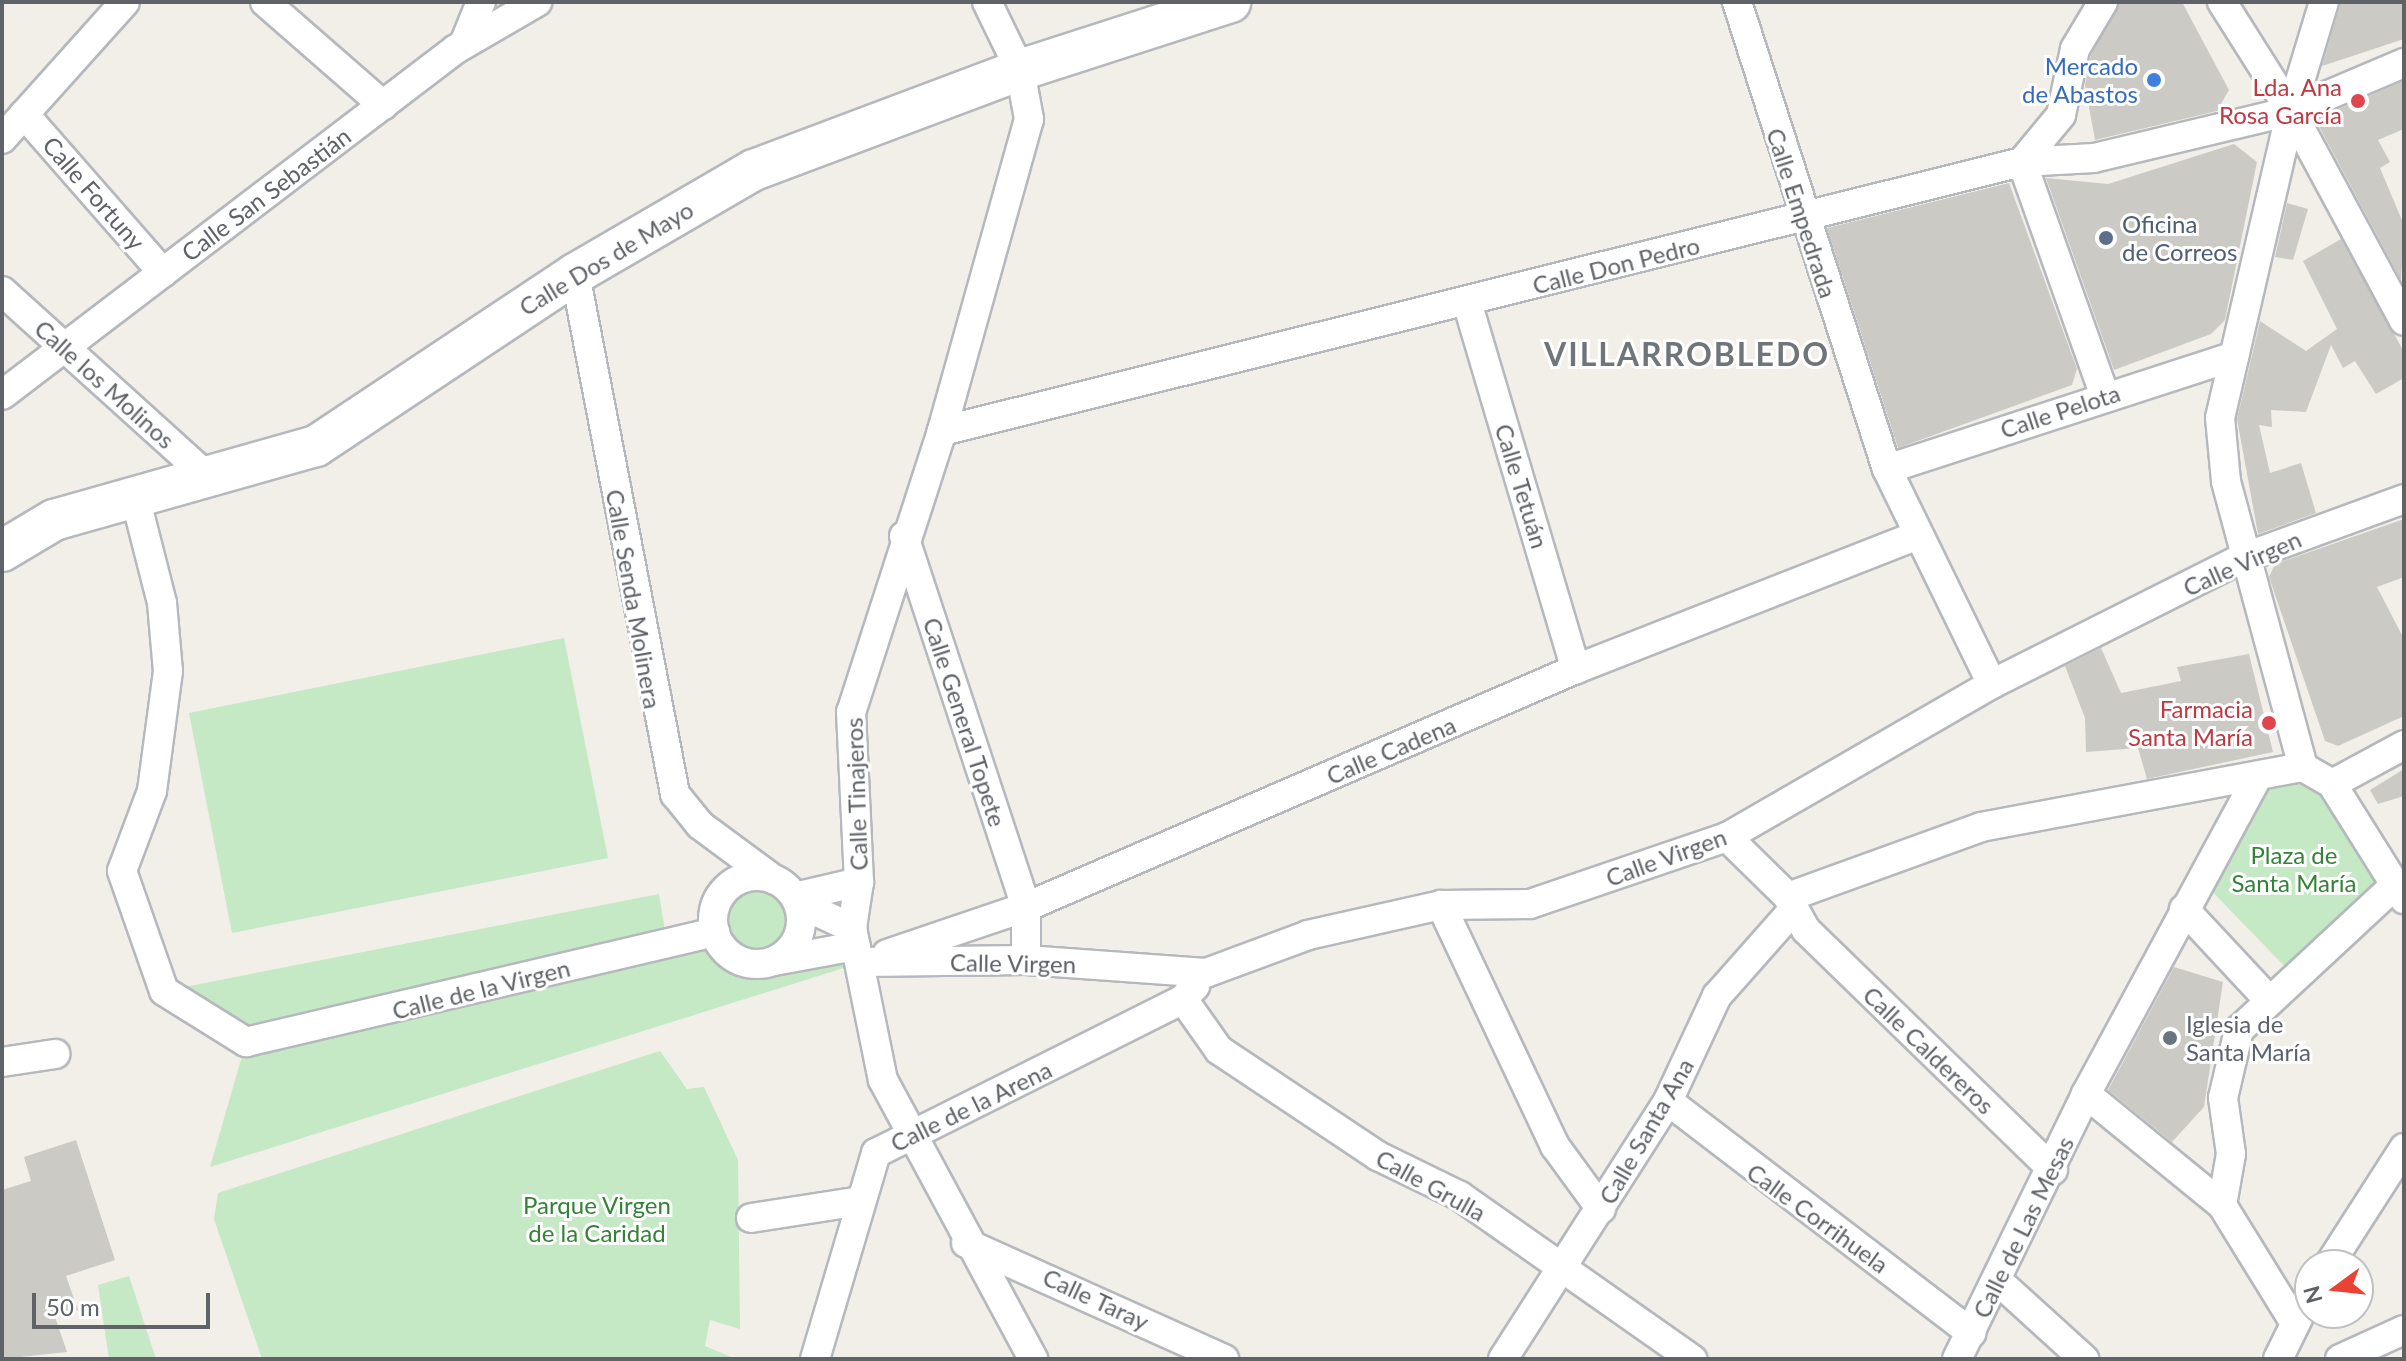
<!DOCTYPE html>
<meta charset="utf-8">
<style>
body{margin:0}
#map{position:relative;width:2406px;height:1361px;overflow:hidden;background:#f1efe8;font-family:Lato,sans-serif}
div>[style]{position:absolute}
.green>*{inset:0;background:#c5e8c5}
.round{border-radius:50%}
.building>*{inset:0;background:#cccac5}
.roads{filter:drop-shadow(2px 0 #b5b8bc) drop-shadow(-2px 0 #b5b8bc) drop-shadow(0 2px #b5b8bc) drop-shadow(0 -2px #b5b8bc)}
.street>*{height:28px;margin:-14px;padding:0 14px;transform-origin:14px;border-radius:14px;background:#fff}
.street>.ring{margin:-14px;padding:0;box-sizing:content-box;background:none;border:28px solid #fff;border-radius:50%}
.secondary>*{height:40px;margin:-20px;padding:0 20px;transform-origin:20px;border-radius:20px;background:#fff}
.dots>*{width:22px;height:22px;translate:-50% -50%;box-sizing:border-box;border:4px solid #fff;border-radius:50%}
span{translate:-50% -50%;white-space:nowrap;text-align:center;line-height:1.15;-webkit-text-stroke:6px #fff;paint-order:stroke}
.shop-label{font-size:24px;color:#366cbe}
.right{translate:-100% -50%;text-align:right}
.health-label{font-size:24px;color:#be3a42}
.street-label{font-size:24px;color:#5f6368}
.service-label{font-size:24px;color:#4e5e75}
.left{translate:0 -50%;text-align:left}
.park-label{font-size:24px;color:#348238}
.worship-label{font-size:24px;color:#5b616d}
.district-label{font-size:32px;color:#70757a;font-weight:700;letter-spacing:2px}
.frame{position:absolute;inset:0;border:4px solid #5f6368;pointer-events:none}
.north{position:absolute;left:2294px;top:1249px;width:80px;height:80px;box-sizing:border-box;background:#fff;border:2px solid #bfc1c3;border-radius:50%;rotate:255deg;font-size:22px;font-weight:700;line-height:32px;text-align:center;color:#5f6368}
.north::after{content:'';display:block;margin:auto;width:28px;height:36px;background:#ea4335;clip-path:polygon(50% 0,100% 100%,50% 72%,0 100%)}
.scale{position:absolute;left:32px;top:1293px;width:178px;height:36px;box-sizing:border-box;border:4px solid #5f6368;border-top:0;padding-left:10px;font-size:24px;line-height:28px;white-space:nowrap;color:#5f6368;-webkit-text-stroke:6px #fff;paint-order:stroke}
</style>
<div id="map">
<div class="green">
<div style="clip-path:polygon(564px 638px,608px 858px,232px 933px,189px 713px)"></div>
<div style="clip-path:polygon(2303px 767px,2394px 886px,2294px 976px,2200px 879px,2256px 780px)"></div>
<div class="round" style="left:721px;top:886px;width:64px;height:64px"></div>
<div style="clip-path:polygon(659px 894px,667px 943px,715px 932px,724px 949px,755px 964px,863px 962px,210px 1167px,246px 1042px,164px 991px)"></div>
<div style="clip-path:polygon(660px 1051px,687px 1089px,704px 1087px,738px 1160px,740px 1329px,710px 1320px,705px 1346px,736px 1359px,262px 1359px,214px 1219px,218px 1193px)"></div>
<div style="clip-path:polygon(129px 1276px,156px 1359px,109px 1359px,98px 1285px)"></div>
</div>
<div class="building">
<div style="clip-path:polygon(2120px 2px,2182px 2px,2229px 90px,2217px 111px,2095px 140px,2085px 85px,2091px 55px)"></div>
<div style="clip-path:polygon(2341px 2px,2404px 2px,2404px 39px,2322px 66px)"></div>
<div style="clip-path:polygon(2404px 81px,2404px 129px,2378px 140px,2390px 162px,2380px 168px,2404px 225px,2401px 280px,2315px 119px)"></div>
<div style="clip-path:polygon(2234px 144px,2257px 162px,2225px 320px,2211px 334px,2114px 370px,2046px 178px,2108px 184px)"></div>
<div style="clip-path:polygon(2009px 183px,2077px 369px,2072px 385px,1898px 448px,1827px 228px)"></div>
<div style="clip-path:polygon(2287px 203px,2308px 209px,2293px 260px,2275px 257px)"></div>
<div style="clip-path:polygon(2341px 239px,2404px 352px,2404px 378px,2376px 394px,2355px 361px,2343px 368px,2331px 345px,2306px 412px,2271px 410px,2272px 427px,2259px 425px,2270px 473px,2301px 463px,2316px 513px,2258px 534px,2237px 419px,2260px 321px,2306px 351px,2337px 329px,2303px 261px)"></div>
<div style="clip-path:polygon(2404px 519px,2404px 577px,2377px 587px,2404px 639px,2404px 716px,2338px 746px,2325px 741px,2269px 577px,2275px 564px)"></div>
<div style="clip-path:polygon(2101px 648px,2121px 693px,2181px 681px,2177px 667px,2249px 654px,2273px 752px,2147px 779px,2138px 748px,2086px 752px,2085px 718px,2065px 666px)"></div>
<div style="clip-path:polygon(2404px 769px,2404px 796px,2378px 804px,2370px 790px)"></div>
<div style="clip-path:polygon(2174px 967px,2223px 982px,2204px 1107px,2172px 1142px,2108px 1090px)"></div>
<div style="clip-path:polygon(76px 1140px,115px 1260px,66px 1276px,78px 1310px,55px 1317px,67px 1352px,2px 1359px,2px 1190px,31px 1181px,24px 1157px)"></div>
</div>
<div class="roads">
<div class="street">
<div style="left:265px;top:2px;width:157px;rotate:41.1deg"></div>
<div style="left:987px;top:2px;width:76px;rotate:64.1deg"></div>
<div style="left:1020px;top:70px;width:50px;rotate:79.6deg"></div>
<div style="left:1029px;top:119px;width:324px;rotate:105.6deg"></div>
<div style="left:942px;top:431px;width:295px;rotate:107.9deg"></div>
<div style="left:851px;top:712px;width:170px;rotate:87.3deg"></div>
<div style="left:859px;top:882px;width:47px;rotate:98.7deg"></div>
<div style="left:852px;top:928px;width:155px;rotate:78.5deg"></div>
<div style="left:883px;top:1080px;width:317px;rotate:61.7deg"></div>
<div style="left:1737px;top:2px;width:490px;rotate:72.2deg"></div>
<div style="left:1887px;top:469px;width:239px;rotate:64deg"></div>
<div style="left:2103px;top:2px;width:55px;rotate:120.8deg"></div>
<div style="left:2075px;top:49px;width:67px;rotate:102deg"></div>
<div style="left:2061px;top:115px;width:61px;rotate:129.7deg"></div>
<div style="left:2022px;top:162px;width:248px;rotate:70.5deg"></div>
<div style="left:2222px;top:2px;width:129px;rotate:57.7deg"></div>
<div style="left:2291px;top:111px;width:238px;rotate:61.7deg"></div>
<div style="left:464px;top:44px;width:45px;rotate:-68deg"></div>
<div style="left:24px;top:114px;width:211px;rotate:48.8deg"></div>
<div style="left:2px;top:139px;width:184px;rotate:-48.1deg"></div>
<div style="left:575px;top:274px;width:530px;rotate:79.11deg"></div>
<div style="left:675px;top:794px;width:40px;rotate:51deg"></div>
<div style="left:700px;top:825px;width:91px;rotate:36.5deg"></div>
<div style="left:2px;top:291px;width:278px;rotate:42.1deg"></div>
<div style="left:1467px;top:302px;width:383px;rotate:73.5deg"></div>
<div style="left:2px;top:395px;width:571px;rotate:-37.31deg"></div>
<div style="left:456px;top:49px;width:94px;rotate:-30.1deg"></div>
<div style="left:942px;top:431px;width:1113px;rotate:-13.99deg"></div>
<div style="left:2022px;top:162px;width:72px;rotate:-3.2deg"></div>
<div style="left:2094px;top:158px;width:203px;rotate:-13.4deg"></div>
<div style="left:2291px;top:111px;width:123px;rotate:-23deg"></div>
<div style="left:1887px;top:469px;width:365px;rotate:-18deg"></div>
<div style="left:135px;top:497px;width:109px;rotate:75.7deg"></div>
<div style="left:162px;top:603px;width:68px;rotate:85deg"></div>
<div style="left:168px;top:671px;width:121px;rotate:97.6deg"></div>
<div style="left:152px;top:791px;width:85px;rotate:110.6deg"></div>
<div style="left:122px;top:871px;width:127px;rotate:70.7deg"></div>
<div style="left:164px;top:991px;width:97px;rotate:31.9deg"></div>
<div style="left:246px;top:1042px;width:482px;rotate:-13.2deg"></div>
<div style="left:904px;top:536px;width:391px;rotate:71.8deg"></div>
<div style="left:1026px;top:907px;width:53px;rotate:90deg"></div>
<div style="left:2303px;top:767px;width:296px;rotate:-105.1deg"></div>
<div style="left:2226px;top:481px;width:63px;rotate:-95.4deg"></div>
<div style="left:2220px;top:418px;width:315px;rotate:-77deg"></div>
<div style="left:2291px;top:111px;width:114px;rotate:-73.2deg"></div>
<div style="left:2332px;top:784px;width:136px;rotate:57.9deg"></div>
<div style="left:1727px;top:837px;width:86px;rotate:44.5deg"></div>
<div class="ring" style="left:713px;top:876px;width:60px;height:60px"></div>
<div style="left:795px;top:897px;width:66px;rotate:-13.2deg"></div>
<div style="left:798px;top:903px;width:60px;rotate:24.8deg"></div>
<div style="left:1441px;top:905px;width:267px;rotate:64.7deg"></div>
<div style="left:1555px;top:1146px;width:78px;rotate:53.9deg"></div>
<div style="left:2184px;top:909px;width:125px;rotate:47deg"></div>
<div style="left:887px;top:954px;width:147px;rotate:-18.7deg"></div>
<div style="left:1026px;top:907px;width:599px;rotate:-23.4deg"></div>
<div style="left:1576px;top:669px;width:367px;rotate:-21.4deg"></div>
<div style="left:774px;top:961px;width:83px;rotate:-10.4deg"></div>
<div style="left:863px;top:962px;width:163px;rotate:-0.7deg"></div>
<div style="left:1026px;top:960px;width:180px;rotate:4.1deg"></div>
<div style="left:1206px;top:973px;width:109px;rotate:-20.4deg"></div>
<div style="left:1308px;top:935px;width:136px;rotate:-12.7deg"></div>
<div style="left:1441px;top:905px;width:89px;rotate:-0.6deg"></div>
<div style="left:1530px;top:904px;width:208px;rotate:-18.8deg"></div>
<div style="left:1727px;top:837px;width:306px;rotate:-30deg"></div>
<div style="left:1992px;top:684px;width:283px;rotate:-26.7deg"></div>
<div style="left:2245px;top:557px;width:169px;rotate:-20deg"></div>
<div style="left:1183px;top:999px;width:62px;rotate:54.8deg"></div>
<div style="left:1219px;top:1050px;width:191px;rotate:33.7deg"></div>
<div style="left:1378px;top:1156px;width:91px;rotate:26deg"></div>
<div style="left:1460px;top:1196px;width:284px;rotate:35.1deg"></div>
<div style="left:2px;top:1062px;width:54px;rotate:-8.6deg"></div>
<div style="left:2086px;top:1094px;width:176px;rotate:39.2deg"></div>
<div style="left:2222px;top:1205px;width:135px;rotate:58.3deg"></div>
<div style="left:1668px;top:1101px;width:382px;rotate:37.4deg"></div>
<div style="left:2053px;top:1170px;width:344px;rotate:-135.8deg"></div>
<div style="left:1806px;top:930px;width:38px;rotate:-119deg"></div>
<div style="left:1788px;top:897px;width:205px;rotate:-19.9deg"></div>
<div style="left:1981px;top:827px;width:328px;rotate:-10.6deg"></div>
<div style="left:2303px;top:767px;width:34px;rotate:30deg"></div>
<div style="left:2332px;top:784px;width:82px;rotate:-28.4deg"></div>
<div style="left:2222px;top:1205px;width:52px;rotate:-80deg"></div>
<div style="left:2231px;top:1154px;width:57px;rotate:-98.1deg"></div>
<div style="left:2223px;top:1098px;width:70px;rotate:-76.8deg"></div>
<div style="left:2239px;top:1030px;width:212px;rotate:-42.9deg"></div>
<div style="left:751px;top:1218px;width:111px;rotate:-8.8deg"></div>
<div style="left:966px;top:1243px;width:283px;rotate:24.2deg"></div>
<div style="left:2329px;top:1265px;width:139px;rotate:-57.3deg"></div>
<div style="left:1997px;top:1280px;width:118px;rotate:42.2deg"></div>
<div style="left:815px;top:1359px;width:215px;rotate:-73.5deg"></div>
<div style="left:876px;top:1153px;width:343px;rotate:-26.6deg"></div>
<div style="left:1183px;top:999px;width:18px;rotate:-47deg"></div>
<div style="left:1503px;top:1359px;width:306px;rotate:-57.4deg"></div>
<div style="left:1668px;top:1101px;width:116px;rotate:-65deg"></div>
<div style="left:1717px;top:996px;width:116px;rotate:-48.5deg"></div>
<div style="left:1957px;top:1359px;width:295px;rotate:-64deg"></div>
<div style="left:2086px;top:1094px;width:357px;rotate:-61.6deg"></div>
<div style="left:2278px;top:1359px;width:72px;rotate:-63.8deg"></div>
<div style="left:2340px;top:1359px;width:70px;rotate:-24.4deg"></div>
</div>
<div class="secondary">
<div style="left:2px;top:551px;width:61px;rotate:-30.8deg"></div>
<div style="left:54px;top:520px;width:272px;rotate:-15.8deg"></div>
<div style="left:316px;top:446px;width:311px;rotate:-33.6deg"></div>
<div style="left:575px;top:274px;width:207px;rotate:-30.2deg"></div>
<div style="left:754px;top:170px;width:284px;rotate:-20.6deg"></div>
<div style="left:1020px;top:70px;width:221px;rotate:-17.9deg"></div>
</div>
</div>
<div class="dots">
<div style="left:2154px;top:80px;background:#3f7fe0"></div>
<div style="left:2358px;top:101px;background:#e0444e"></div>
<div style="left:2106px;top:238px;background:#5c6f8a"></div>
<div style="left:2269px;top:723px;background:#e0444e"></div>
<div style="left:2170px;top:1038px;background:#6b7280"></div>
</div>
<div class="shop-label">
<span class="right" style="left:2138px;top:80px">Mercado<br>de Abastos</span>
</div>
<div class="health-label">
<span class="right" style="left:2342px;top:101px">Lda. Ana<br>Rosa García</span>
<span class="right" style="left:2253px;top:723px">Farmacia<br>Santa María</span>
</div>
<div class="street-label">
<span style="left:94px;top:193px;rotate:49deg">Calle Fortuny</span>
<span style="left:266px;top:194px;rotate:-37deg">Calle San Sebastián</span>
<span style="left:1802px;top:213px;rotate:72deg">Calle Empedrada</span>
<span style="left:606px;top:258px;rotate:-31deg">Calle Dos de Mayo</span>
<span style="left:1616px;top:265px;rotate:-14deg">Calle Don Pedro</span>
<span style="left:105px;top:384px;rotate:42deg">Calle los Molinos</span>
<span style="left:2060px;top:411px;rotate:-18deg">Calle Pelota</span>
<span style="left:1522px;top:486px;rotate:73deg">Calle Tetuán</span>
<span style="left:2242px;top:563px;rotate:-24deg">Calle Virgen</span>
<span style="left:634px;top:599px;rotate:80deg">Calle Senda Molinera</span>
<span style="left:965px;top:722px;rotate:72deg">Calle General Topete</span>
<span style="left:1391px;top:750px;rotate:-23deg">Calle Cadena</span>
<span style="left:856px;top:794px;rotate:-92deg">Calle Tinajeros</span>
<span style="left:1666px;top:857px;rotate:-20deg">Calle Virgen</span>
<span style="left:1013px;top:963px;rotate:1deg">Calle Virgen</span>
<span style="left:481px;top:989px;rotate:-14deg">Calle de la Virgen</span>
<span style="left:1929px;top:1050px;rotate:44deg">Calle Caldereros</span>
<span style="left:971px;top:1106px;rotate:-26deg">Calle de la Arena</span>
<span style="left:1646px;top:1131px;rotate:-60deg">Calle Santa Ana</span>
<span style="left:1431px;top:1185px;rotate:29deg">Calle Grulla</span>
<span style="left:1818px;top:1218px;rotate:36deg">Calle Corrihuela</span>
<span style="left:2023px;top:1227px;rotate:-64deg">Calle de Las Mesas</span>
<span style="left:1096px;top:1299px;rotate:25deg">Calle Taray</span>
</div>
<div class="service-label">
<span class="left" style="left:2122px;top:238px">Oficina<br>de Correos</span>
</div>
<div class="park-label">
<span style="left:2294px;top:869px">Plaza de<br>Santa María</span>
<span style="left:597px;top:1219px">Parque Virgen<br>de la Caridad</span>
</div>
<div class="worship-label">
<span class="left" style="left:2186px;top:1038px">Iglesia de<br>Santa María</span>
</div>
<div class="district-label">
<span style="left:1687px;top:354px">VILLARROBLEDO</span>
</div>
<div class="frame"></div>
<div class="north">N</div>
<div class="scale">50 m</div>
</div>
